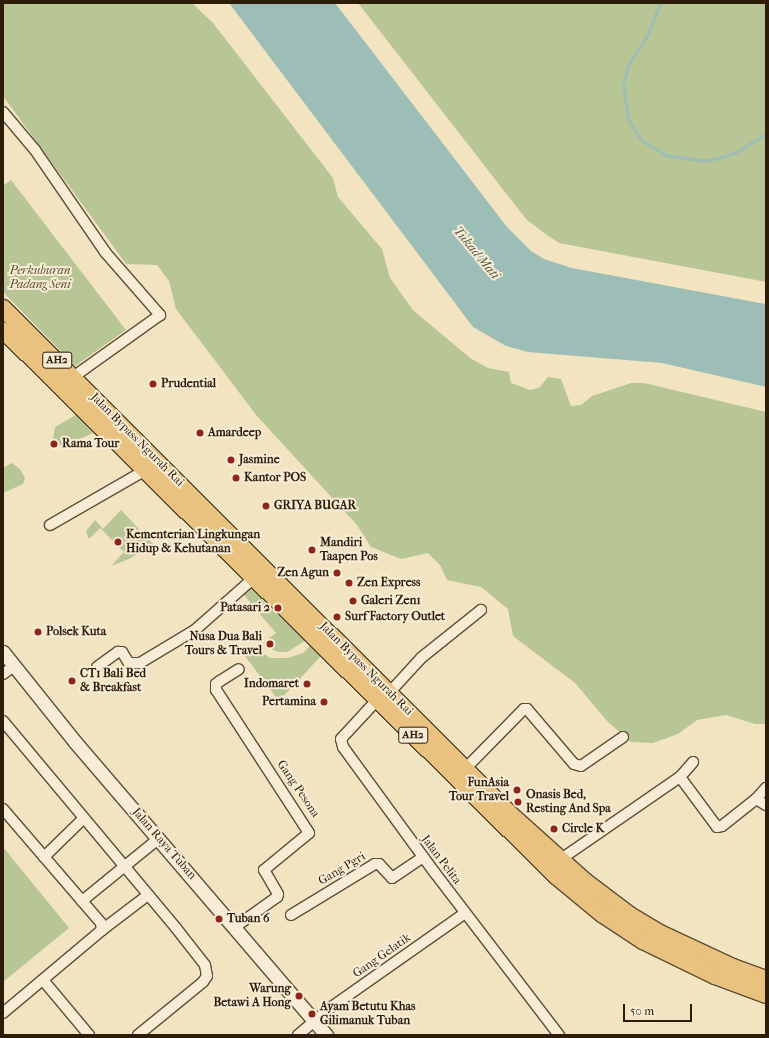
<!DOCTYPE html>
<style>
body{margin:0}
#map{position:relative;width:769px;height:1038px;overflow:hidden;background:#f3e4c1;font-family:"IM FELL French Canon",serif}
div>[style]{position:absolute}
.green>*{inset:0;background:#b8c594}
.water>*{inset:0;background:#9cbeb7}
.stream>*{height:3px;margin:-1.5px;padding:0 1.5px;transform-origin:1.5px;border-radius:1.5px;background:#9cbeb7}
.roads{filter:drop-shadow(1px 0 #5e4e36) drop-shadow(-1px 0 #5e4e36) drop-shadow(0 1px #5e4e36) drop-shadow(0 -1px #5e4e36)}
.minor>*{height:10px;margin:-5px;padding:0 5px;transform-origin:5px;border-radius:5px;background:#f7edd7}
.secondary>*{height:13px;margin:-6.5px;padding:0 6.5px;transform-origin:6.5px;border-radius:6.5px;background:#f7edd7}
.trunk>*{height:16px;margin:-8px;padding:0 8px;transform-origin:8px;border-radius:8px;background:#eac280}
.dots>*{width:11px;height:11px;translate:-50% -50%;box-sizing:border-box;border:2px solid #f7edd7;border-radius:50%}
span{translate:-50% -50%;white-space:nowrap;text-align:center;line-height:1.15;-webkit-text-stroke:4px #f7edd7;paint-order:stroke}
.shield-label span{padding:1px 3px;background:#f7edd7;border:1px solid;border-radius:3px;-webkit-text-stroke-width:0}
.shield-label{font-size:11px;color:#2d1c08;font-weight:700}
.park-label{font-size:12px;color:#574f32;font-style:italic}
.poi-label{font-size:12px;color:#2d1c08;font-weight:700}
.left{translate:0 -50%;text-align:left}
.right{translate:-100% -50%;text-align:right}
.street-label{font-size:12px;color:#2d1c08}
.water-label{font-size:13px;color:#545545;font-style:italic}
.frame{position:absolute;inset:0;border:4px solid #2d1c08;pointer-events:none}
.scale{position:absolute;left:623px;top:1004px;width:69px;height:18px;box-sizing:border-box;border:2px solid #2d1c08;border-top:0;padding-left:5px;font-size:12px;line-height:14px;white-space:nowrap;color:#2d1c08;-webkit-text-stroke:3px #f7edd7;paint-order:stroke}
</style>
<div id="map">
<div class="green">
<div style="clip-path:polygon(3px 3px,192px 3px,213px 23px,333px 178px,338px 197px,382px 249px,390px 278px,413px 310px,470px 358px,488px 368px,509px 372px,511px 383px,530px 390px,539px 388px,548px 377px,561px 379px,571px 406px,581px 405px,592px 396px,631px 383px,644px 383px,766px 412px,766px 724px,755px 724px,726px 715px,697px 720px,678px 734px,653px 743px,631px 742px,608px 722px,575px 683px,513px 636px,508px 609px,481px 587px,447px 580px,440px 565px,428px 553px,401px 559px,371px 547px,357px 525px,257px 416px,176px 309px,169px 281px,157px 265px,126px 264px,3px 96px)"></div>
<div style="clip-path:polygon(358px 3px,766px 3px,766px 282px,559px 243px,544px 233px,526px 219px)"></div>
<div style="clip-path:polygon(11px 180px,126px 330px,75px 366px,3px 292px,3px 186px)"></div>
<div style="clip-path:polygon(76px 415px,93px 433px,62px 447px,53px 439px,55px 427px)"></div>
<div style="clip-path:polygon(12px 463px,20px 469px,25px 478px,23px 484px,3px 493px,3px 468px)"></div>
<div style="clip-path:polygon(121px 510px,153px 544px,129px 559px,111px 566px,124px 552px,100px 528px,89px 539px,86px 531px,95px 520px,103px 529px)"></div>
<div style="clip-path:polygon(250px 588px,305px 641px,287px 652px,278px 652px,268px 648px,264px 642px,276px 633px,243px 594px)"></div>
<div style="clip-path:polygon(310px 646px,321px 656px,279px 701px,245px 656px,255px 648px,270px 658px,287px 658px,303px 653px)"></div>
<div style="clip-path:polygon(3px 847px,69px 928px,3px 982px)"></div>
</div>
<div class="water">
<div style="clip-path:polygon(229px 3px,335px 3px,507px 227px,531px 251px,544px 259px,572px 268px,766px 304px,766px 387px,662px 363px,528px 352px,506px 346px,473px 327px)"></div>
</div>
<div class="stream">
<div style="left:660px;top:3px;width:33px;rotate:111deg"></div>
<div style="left:648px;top:34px;width:35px;rotate:123deg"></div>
<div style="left:629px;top:63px;width:24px;rotate:105deg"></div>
<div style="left:623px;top:86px;width:33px;rotate:81deg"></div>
<div style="left:628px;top:119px;width:25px;rotate:58deg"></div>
<div style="left:641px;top:140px;width:29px;rotate:31deg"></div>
<div style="left:666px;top:155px;width:30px;rotate:9deg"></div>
<div style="left:696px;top:160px;width:14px"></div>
<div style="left:710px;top:160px;width:26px;rotate:-16deg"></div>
<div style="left:735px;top:153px;width:36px;rotate:-32deg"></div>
</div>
<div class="roads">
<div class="minor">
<div style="left:3px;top:112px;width:50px;rotate:49.9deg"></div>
<div style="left:35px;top:150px;width:124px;rotate:55.5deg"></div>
<div style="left:105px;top:252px;width:84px;rotate:48.9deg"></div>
<div style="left:160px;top:315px;width:107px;rotate:144.5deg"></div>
<div style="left:50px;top:525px;width:108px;rotate:-29.9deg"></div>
<div style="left:97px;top:667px;width:26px;rotate:-36deg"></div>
<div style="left:118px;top:652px;width:4px"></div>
<div style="left:122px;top:652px;width:13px;rotate:58deg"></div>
<div style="left:129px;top:663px;width:11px"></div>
<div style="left:140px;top:663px;width:64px;rotate:-31deg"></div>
<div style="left:195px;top:630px;width:80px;rotate:-41.5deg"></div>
<div style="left:3px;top:674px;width:14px;rotate:-36deg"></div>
<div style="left:390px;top:692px;width:46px;rotate:-47.6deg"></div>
<div style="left:421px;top:658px;width:77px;rotate:-38.7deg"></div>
<div style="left:377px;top:700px;width:53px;rotate:132.7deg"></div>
<div style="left:341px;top:739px;width:8px;rotate:76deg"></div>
<div style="left:343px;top:747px;width:156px;rotate:53.9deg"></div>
<div style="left:435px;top:873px;width:204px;rotate:52.6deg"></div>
<div style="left:3px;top:721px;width:270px;rotate:50.1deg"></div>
<div style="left:176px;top:928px;width:47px;rotate:51.9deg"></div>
<div style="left:205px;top:965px;width:11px;rotate:80deg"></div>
<div style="left:207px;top:976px;width:7px;rotate:124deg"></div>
<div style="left:203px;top:982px;width:84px;rotate:140.8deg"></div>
<div style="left:465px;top:769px;width:84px;rotate:-45.5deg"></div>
<div style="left:524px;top:709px;width:3px"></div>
<div style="left:527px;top:709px;width:72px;rotate:49.5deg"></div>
<div style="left:574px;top:764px;width:7px;rotate:16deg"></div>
<div style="left:581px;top:766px;width:51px;rotate:-34.6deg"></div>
<div style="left:680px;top:777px;width:62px;rotate:53.5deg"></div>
<div style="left:717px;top:827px;width:5px;rotate:-11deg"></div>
<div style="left:722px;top:826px;width:43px;rotate:-38.5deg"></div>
<div style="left:756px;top:799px;width:15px;rotate:-48deg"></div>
<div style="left:680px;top:777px;width:20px;rotate:-49deg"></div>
<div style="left:756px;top:799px;width:12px;rotate:31deg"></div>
<div style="left:3px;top:809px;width:150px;rotate:49.3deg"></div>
<div style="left:101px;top:923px;width:7px;rotate:82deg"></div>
<div style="left:44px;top:857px;width:54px;rotate:-44.3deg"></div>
<div style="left:561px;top:859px;width:145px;rotate:-34.6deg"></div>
<div style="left:82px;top:901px;width:98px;rotate:-39.2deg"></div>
<div style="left:291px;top:915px;width:98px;rotate:-31.3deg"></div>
<div style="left:375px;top:864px;width:4px"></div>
<div style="left:379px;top:864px;width:19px;rotate:47deg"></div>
<div style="left:392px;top:878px;width:37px;rotate:-34deg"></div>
<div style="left:235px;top:927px;width:52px;rotate:-35.5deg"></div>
<div style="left:277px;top:897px;width:3px;rotate:-72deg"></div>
<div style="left:278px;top:894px;width:28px;rotate:-120deg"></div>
<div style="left:264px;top:870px;width:58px;rotate:-39.4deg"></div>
<div style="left:309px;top:833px;width:171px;rotate:-123deg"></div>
<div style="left:216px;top:690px;width:6px;rotate:-90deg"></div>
<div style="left:216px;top:684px;width:5px;rotate:-37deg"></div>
<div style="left:220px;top:681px;width:22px;rotate:-32deg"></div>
<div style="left:43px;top:980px;width:72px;rotate:50.1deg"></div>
<div style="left:3px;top:1013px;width:129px;rotate:-40deg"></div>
<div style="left:102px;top:930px;width:58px;rotate:-37.3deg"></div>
<div style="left:298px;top:1035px;width:42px;rotate:-40.2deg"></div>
<div style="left:330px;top:1008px;width:165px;rotate:-35.1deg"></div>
</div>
<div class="secondary">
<div style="left:3px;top:652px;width:115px;rotate:51.3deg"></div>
<div style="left:75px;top:742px;width:386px;rotate:49.4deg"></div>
</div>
<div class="trunk">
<div style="left:3px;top:308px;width:715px;rotate:44.94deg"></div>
<div style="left:509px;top:813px;width:103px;rotate:41.9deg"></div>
<div style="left:586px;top:882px;width:55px;rotate:36.9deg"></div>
<div style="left:630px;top:915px;width:35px;rotate:31deg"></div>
<div style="left:660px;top:933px;width:81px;rotate:25deg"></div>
<div style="left:733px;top:967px;width:35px;rotate:20deg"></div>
<div style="left:3px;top:330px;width:777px;rotate:44.64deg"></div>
<div style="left:556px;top:876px;width:60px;rotate:39.6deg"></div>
<div style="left:602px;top:914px;width:49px;rotate:33.4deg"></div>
<div style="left:643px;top:941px;width:80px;rotate:25.9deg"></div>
<div style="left:715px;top:976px;width:54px;rotate:20.4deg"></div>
</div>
</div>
<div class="dots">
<div style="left:153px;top:384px;background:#8f2418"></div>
<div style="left:200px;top:433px;background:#8f2418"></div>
<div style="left:54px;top:444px;background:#8f2418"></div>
<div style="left:231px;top:460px;background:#8f2418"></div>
<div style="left:236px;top:478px;background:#8f2418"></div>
<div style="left:266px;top:506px;background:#8f2418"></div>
<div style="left:118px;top:542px;background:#8f2418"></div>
<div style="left:312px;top:550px;background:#8f2418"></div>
<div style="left:337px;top:573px;background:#8f2418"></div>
<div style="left:349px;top:583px;background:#8f2418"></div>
<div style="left:353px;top:601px;background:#8f2418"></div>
<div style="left:278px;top:608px;background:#8f2418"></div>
<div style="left:337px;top:617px;background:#8f2418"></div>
<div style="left:38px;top:632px;background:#8f2418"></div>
<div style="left:270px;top:644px;background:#8f2418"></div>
<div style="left:72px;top:681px;background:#8f2418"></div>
<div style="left:307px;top:684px;background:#8f2418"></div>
<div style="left:324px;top:702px;background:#8f2418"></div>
<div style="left:517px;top:790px;background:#8f2418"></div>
<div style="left:518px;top:802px;background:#8f2418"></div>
<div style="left:554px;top:829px;background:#8f2418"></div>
<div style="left:219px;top:919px;background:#8f2418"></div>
<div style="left:299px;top:996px;background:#8f2418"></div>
<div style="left:312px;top:1014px;background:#8f2418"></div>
</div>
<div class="shield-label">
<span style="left:57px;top:360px">AH2</span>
<span style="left:413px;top:735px">AH2</span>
</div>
<div class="park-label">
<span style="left:40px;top:278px">Perkuburan<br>Padang Seni</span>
</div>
<div class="poi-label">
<span class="left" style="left:161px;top:384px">Prudential</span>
<span class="left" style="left:208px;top:433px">Amardeep</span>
<span class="left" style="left:62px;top:444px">Rama Tour</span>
<span class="left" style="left:239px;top:460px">Jasmine</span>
<span class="left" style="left:244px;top:478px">Kantor POS</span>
<span class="left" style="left:274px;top:506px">GRIYA BUGAR</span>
<span class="left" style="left:126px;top:542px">Kementerian Lingkungan<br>Hidup &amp; Kehutanan</span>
<span class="left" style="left:320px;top:550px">Mandiri<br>Taapen Pos</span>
<span class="right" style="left:329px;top:573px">Zen Agun</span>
<span class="left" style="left:357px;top:583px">Zen Express</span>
<span class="left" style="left:361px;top:601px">Galeri Zen1</span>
<span class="right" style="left:270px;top:608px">Patasari 2</span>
<span class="left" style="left:345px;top:617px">Surf Factory Outlet</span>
<span class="left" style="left:46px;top:632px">Polsek Kuta</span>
<span class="right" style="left:262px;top:644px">Nusa Dua Bali<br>Tours &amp; Travel</span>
<span class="left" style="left:80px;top:681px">CT1 Bali Bed<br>&amp; Breakfast</span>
<span class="right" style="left:299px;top:684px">Indomaret</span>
<span class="right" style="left:316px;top:702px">Pertamina</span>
<span class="right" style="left:509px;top:790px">FunAsia<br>Tour Travel</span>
<span class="left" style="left:526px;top:802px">Onasis Bed,<br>Resting And Spa</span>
<span class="left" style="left:562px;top:829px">Circle K</span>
<span class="left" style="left:227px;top:919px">Tuban 6</span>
<span class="right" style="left:291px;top:996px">Warung<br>Betawi A Hong</span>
<span class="left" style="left:320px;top:1014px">Ayam Betutu Khas<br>Gilimanuk Tuban</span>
</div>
<div class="street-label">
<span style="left:137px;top:440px;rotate:45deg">Jalan Bypass Ngurah Rai</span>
<span style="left:366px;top:669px;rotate:45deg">Jalan Bypass Ngurah Rai</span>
<span style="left:298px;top:789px;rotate:56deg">Gang Pesona</span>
<span style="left:164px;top:844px;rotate:49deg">Jalan Raya Tuban</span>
<span style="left:441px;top:860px;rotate:53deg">Jalan Pelita</span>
<span style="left:342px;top:869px;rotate:-31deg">Gang Pgri</span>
<span style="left:382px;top:956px;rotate:-35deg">Gang Gelatik</span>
</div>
<div class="water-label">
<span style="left:476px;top:253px;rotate:50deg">Tukad Mati</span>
</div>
<div class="frame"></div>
<div class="scale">50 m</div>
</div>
